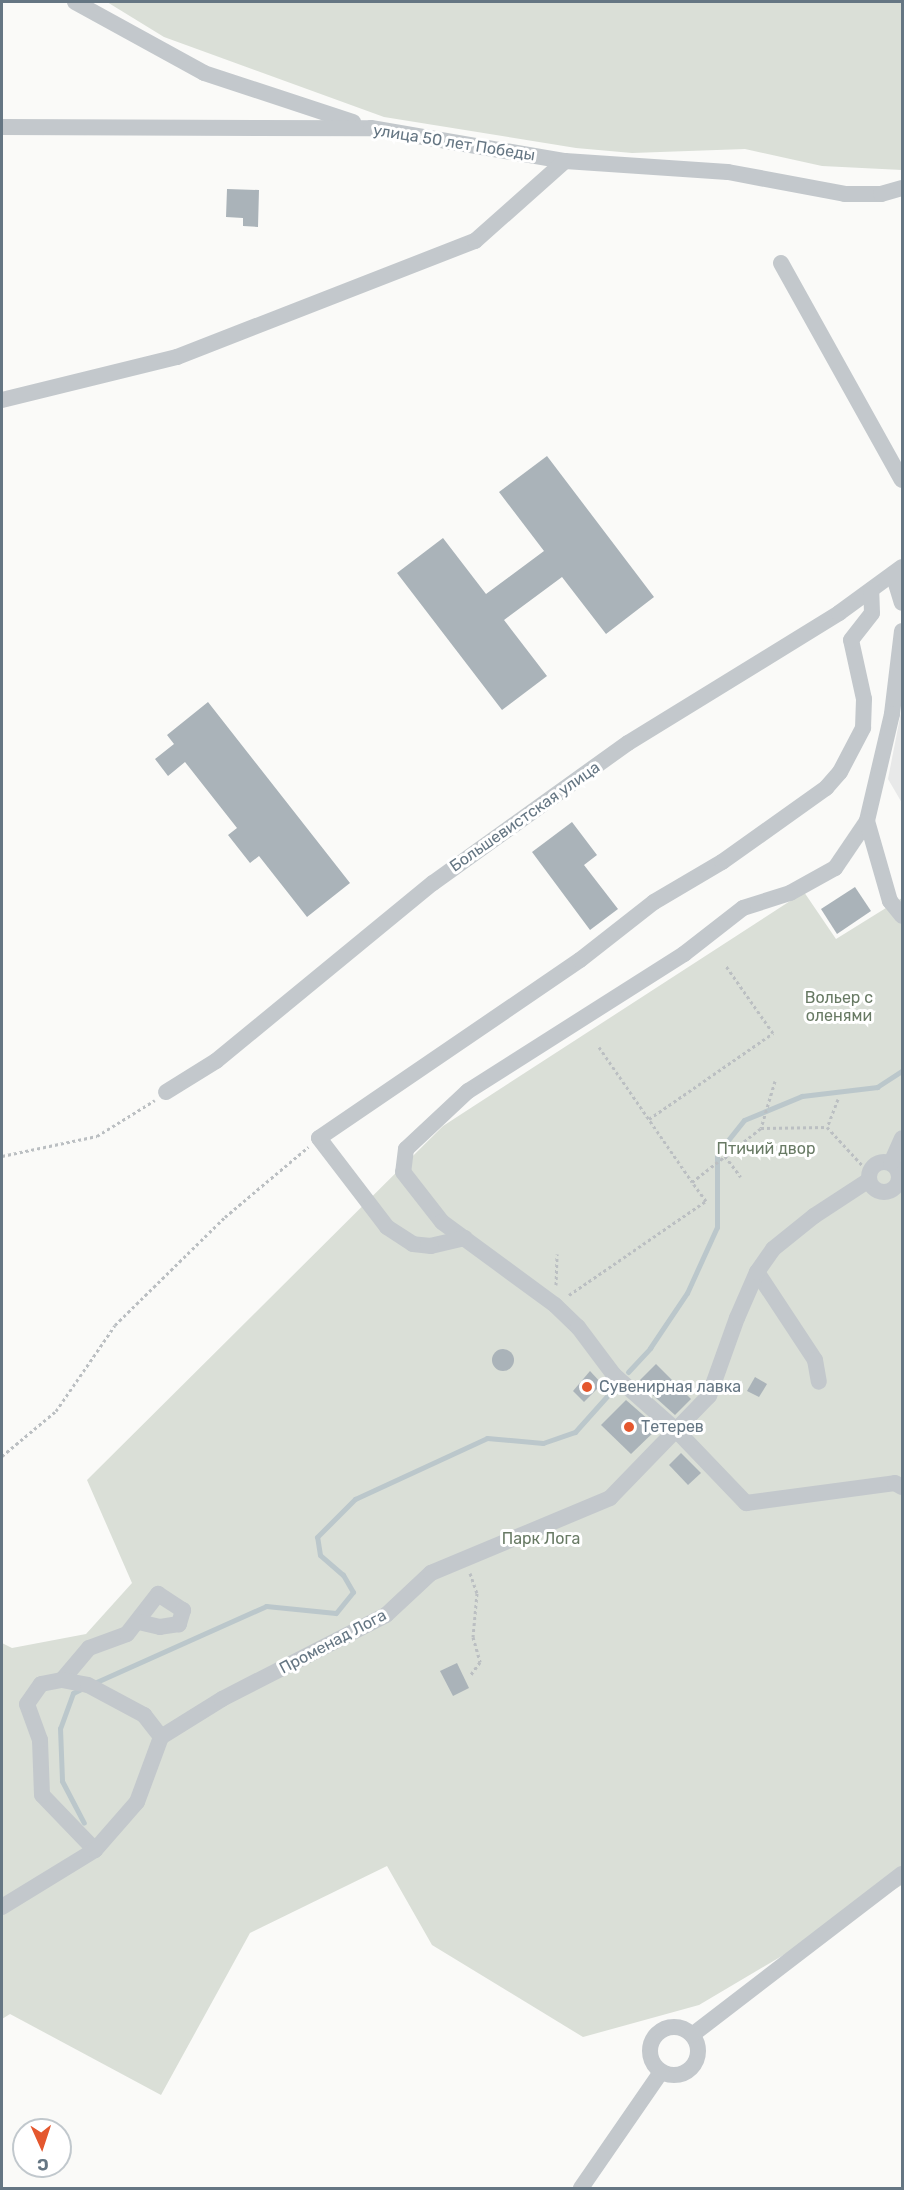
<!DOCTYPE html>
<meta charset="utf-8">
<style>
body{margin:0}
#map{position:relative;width:904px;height:2190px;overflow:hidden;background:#fafaf8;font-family:Rubik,sans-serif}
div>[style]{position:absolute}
.built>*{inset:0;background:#e8e9e9}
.green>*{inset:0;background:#dadfd7}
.stream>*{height:5px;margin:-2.5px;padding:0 2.5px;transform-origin:2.5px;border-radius:2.5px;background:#bbc7cb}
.building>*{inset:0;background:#aab3b9}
.round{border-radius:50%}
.path>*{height:3px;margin-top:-1.5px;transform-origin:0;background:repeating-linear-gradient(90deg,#bbbfc2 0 3px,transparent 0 6px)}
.minor>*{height:16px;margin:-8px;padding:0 8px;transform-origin:8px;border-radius:8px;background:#c3c8cc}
.minor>.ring{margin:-8px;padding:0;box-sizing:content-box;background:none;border:16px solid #c3c8cc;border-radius:50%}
.dots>*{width:16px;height:16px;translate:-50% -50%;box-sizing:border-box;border:3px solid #fff;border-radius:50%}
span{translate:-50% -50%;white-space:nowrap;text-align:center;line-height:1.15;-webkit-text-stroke:6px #fff;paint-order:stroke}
.street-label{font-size:16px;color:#657683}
.park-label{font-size:16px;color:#687a64}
.poi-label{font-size:16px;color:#657683}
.left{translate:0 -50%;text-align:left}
.frame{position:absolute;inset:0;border:3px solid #657683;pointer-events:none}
.north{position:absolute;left:12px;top:2118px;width:60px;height:60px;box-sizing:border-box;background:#fff;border:2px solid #c1c8cd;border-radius:50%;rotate:177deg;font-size:16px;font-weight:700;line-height:24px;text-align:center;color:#657683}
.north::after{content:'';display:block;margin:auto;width:21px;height:27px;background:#e4572e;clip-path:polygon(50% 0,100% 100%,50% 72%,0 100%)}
</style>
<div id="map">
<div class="built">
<div style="clip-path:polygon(902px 707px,902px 803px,888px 779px)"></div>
</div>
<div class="green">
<div style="clip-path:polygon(107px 2px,902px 2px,902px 170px,822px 166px,745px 149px,632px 153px,576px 148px,384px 117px,164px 37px)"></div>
<div style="clip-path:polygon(804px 892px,836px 939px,902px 898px,902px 1885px,699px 2005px,583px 2037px,432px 1945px,387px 1866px,250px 1933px,161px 2095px,10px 2014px,2px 2019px,2px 1643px,12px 1648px,86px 1634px,132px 1583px,87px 1480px,443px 1126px)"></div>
</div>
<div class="stream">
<div style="left:628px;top:1372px;width:33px;rotate:-47deg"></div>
<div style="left:650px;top:1348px;width:66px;rotate:-56.1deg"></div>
<div style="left:687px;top:1293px;width:72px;rotate:-65.6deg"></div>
<div style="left:717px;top:1227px;width:73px;rotate:-90deg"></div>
<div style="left:717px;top:1154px;width:43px;rotate:-51.5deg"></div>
<div style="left:744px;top:1120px;width:63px;rotate:-22.5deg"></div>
<div style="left:802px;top:1096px;width:76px;rotate:-6.8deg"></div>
<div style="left:877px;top:1087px;width:30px;rotate:-33deg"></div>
<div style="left:92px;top:1684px;width:191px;rotate:-24.1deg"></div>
<div style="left:266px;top:1606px;width:70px;rotate:5.7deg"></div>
<div style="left:336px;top:1613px;width:27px;rotate:-51deg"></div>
<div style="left:353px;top:1592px;width:20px;rotate:-120deg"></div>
<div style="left:343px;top:1575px;width:30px;rotate:-139deg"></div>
<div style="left:320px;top:1555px;width:18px;rotate:-99deg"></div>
<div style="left:317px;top:1537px;width:54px;rotate:-45deg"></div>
<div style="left:355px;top:1499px;width:145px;rotate:-24.8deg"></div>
<div style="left:487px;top:1438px;width:56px;rotate:5.1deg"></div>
<div style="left:543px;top:1443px;width:34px;rotate:-19deg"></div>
<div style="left:575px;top:1432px;width:63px;rotate:-48.2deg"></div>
<div style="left:81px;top:1689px;width:9px;rotate:153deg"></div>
<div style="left:73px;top:1693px;width:37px;rotate:110deg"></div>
<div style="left:60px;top:1728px;width:53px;rotate:87.8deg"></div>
<div style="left:62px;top:1781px;width:47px;rotate:62.4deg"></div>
</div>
<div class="building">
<div style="clip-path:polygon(227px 189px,259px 190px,258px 227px,243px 226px,243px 218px,226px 217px)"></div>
<div style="clip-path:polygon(547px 456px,654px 597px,606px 634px,562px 577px,504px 620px,547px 676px,502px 710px,397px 573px,443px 538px,486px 594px,544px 551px,499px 492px)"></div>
<div style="clip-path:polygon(208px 702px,350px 883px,307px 917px,259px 856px,250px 863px,228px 835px,237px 828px,185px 762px,168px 776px,155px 759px,174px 744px,167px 735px)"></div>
<div style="clip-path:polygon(572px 822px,597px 855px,584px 865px,618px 909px,590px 930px,532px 852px)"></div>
<div style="clip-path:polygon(855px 887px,871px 911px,837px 934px,821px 909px)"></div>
<div class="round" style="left:492px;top:1349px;width:22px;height:22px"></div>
<div style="clip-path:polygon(656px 1364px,691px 1399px,675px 1415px,638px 1382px)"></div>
<div style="clip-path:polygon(590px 1371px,602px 1384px,584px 1402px,573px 1391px)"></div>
<div style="clip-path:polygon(755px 1377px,767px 1384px,759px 1397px,747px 1391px)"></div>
<div style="clip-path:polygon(626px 1400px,658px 1428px,631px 1454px,601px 1425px)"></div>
<div style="clip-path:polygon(681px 1453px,701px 1473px,688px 1485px,669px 1465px)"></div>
<div style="clip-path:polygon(457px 1663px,469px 1688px,453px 1696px,440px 1671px)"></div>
</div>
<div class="path">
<div style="left:599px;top:1047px;width:164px;rotate:55.4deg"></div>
<div style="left:692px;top:1182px;width:88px;rotate:-38deg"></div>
<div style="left:775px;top:1081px;width:49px;rotate:106.6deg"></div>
<div style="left:761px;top:1128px;width:66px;rotate:-0.9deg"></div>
<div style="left:838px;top:1099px;width:30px;rotate:111deg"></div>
<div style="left:827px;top:1127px;width:53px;rotate:47.3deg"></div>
<div style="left:649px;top:1119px;width:151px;rotate:-34.7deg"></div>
<div style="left:773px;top:1033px;width:82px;rotate:-125deg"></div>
<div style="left:2px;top:1156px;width:97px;rotate:-11.9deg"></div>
<div style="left:97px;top:1136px;width:68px;rotate:-31.8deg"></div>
<div style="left:725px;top:1156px;width:26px;rotate:53deg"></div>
<div style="left:556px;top:1285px;width:31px;rotate:-88deg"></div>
<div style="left:569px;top:1295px;width:166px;rotate:-34.5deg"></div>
<div style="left:706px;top:1201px;width:24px;rotate:-126deg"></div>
<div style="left:2px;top:1456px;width:70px;rotate:-39.8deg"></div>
<div style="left:56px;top:1411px;width:104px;rotate:-55.5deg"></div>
<div style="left:115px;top:1325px;width:154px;rotate:-44.5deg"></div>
<div style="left:225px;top:1217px;width:109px;rotate:-40.1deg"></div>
<div style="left:470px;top:1573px;width:21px;rotate:71deg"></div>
<div style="left:477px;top:1593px;width:44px;rotate:95.2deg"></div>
<div style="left:473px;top:1637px;width:26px;rotate:74deg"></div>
<div style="left:480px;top:1662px;width:17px;rotate:126deg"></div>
</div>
<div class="minor">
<div style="left:75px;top:2px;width:147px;rotate:28.8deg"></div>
<div style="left:204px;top:73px;width:157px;rotate:18.2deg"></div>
<div style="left:2px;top:127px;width:369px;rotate:0.2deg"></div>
<div style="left:371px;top:128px;width:197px;rotate:9.7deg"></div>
<div style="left:565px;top:161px;width:163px;rotate:3.9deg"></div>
<div style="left:728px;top:172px;width:119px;rotate:10.6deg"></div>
<div style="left:845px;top:194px;width:36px"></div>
<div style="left:881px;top:194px;width:22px;rotate:-16deg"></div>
<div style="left:781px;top:263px;width:248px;rotate:60.9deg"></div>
<div style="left:2px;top:400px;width:180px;rotate:-13.8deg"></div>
<div style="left:177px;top:357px;width:320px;rotate:-21.3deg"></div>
<div style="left:475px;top:241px;width:120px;rotate:-41.6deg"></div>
<div style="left:893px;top:574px;width:30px;rotate:73deg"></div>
<div style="left:902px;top:631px;width:84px;rotate:96.9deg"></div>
<div style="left:892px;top:714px;width:110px;rotate:103.2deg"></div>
<div style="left:867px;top:821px;width:57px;rotate:124.2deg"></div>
<div style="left:835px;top:868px;width:51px;rotate:150.9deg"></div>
<div style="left:790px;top:893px;width:49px;rotate:162.3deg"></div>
<div style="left:743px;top:908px;width:75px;rotate:142.1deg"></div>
<div style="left:684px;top:954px;width:256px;rotate:147.6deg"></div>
<div style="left:468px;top:1091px;width:85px;rotate:136.9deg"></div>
<div style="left:406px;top:1149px;width:23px;rotate:97deg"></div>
<div style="left:403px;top:1172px;width:63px;rotate:52deg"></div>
<div style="left:442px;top:1222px;width:140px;rotate:36.3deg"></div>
<div style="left:555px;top:1305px;width:32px;rotate:44deg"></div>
<div style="left:578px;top:1327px;width:60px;rotate:53.1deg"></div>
<div style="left:614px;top:1375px;width:84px;rotate:41.6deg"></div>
<div style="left:677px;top:1431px;width:100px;rotate:46.2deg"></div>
<div style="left:746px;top:1503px;width:150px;rotate:-7.6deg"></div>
<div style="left:895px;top:1483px;width:8px;rotate:30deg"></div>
<div style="left:867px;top:821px;width:83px;rotate:74deg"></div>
<div style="left:890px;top:901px;width:19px;rotate:51deg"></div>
<div style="left:166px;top:1092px;width:59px;rotate:-31.8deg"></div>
<div style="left:216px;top:1061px;width:281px;rotate:-39.4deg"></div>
<div style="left:433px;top:883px;width:240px;rotate:-35.7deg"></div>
<div style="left:628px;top:743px;width:248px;rotate:-31.6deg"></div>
<div style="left:839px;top:613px;width:78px;rotate:-36.1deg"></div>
<div class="ring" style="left:869px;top:1162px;width:14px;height:14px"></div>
<div style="left:891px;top:1163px;width:27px;rotate:-66deg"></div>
<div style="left:465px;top:1238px;width:35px;rotate:167deg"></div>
<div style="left:431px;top:1246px;width:18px;rotate:-174deg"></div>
<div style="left:413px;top:1244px;width:31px;rotate:-147deg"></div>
<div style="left:387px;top:1227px;width:112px;rotate:-127.4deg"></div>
<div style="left:319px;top:1138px;width:316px;rotate:-34.3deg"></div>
<div style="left:580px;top:960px;width:94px;rotate:-38.1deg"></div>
<div style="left:654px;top:902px;width:79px;rotate:-30.5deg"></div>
<div style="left:722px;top:862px;width:128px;rotate:-35.4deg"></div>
<div style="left:826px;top:788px;width:21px;rotate:-49deg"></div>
<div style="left:840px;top:772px;width:50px;rotate:-62.4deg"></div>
<div style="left:863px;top:728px;width:29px;rotate:-88deg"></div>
<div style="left:864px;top:699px;width:60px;rotate:-102.4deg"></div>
<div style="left:851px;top:640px;width:34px;rotate:-52deg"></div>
<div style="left:872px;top:613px;width:23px;rotate:-92deg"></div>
<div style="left:757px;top:1272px;width:105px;rotate:56.6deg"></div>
<div style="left:815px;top:1360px;width:22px;rotate:80deg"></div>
<div style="left:62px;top:1680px;width:42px;rotate:-49.8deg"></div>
<div style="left:89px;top:1648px;width:40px;rotate:-20.2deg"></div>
<div style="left:127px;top:1634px;width:51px;rotate:-52.2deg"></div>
<div style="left:158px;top:1594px;width:30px;rotate:33deg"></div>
<div style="left:183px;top:1610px;width:15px;rotate:106deg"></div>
<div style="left:179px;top:1624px;width:19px;rotate:171deg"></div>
<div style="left:160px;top:1627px;width:22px;rotate:-167deg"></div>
<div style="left:95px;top:1850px;width:76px;rotate:-133.9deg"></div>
<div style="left:42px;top:1795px;width:55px;rotate:-92.1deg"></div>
<div style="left:40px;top:1740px;width:38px;rotate:-110deg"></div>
<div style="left:27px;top:1704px;width:24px;rotate:-55deg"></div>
<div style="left:41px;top:1684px;width:21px;rotate:-11deg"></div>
<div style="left:62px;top:1680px;width:26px;rotate:11deg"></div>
<div style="left:88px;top:1685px;width:64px;rotate:28.2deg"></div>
<div style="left:144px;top:1715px;width:28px;rotate:52deg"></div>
<div style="left:2px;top:1907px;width:109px;rotate:-31.5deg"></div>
<div style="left:95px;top:1850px;width:64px;rotate:-48.8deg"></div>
<div style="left:137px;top:1802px;width:69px;rotate:-69.7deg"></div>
<div style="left:161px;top:1737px;width:72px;rotate:-31.9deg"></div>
<div style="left:222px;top:1699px;width:184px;rotate:-27.1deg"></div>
<div style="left:386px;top:1615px;width:62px;rotate:-43deg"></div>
<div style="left:431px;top:1573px;width:194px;rotate:-22.7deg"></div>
<div style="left:610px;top:1498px;width:142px;rotate:-45.9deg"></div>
<div style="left:709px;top:1396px;width:83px;rotate:-70.3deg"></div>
<div style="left:737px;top:1318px;width:50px;rotate:-66.5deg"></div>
<div style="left:757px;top:1272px;width:28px;rotate:-55deg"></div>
<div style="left:773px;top:1249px;width:53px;rotate:-38.8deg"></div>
<div style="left:814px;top:1216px;width:66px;rotate:-33.2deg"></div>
<div class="ring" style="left:650px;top:2027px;width:32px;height:32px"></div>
<div style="left:692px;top:2035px;width:265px;rotate:-37.5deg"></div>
<div style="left:581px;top:2188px;width:141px;rotate:-55.4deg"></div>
</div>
<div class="dots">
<div style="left:587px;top:1387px;background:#e4572e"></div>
<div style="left:629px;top:1427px;background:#e4572e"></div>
</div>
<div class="street-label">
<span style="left:454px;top:143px;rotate:9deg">улица 50 лет Победы</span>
<span style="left:525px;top:817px;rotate:-35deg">Большевистская улица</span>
<span style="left:333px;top:1642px;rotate:-28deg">Променад Лога</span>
</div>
<div class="park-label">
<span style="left:839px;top:1007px">Вольер с<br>оленями</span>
<span style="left:766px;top:1149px">Птичий двор</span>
<span style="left:541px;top:1539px">Парк Лога</span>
</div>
<div class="poi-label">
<span class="left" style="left:599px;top:1387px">Сувенирная лавка</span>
<span class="left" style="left:641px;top:1427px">Тетерев</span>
</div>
<div class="frame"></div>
<div class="north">С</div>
</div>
